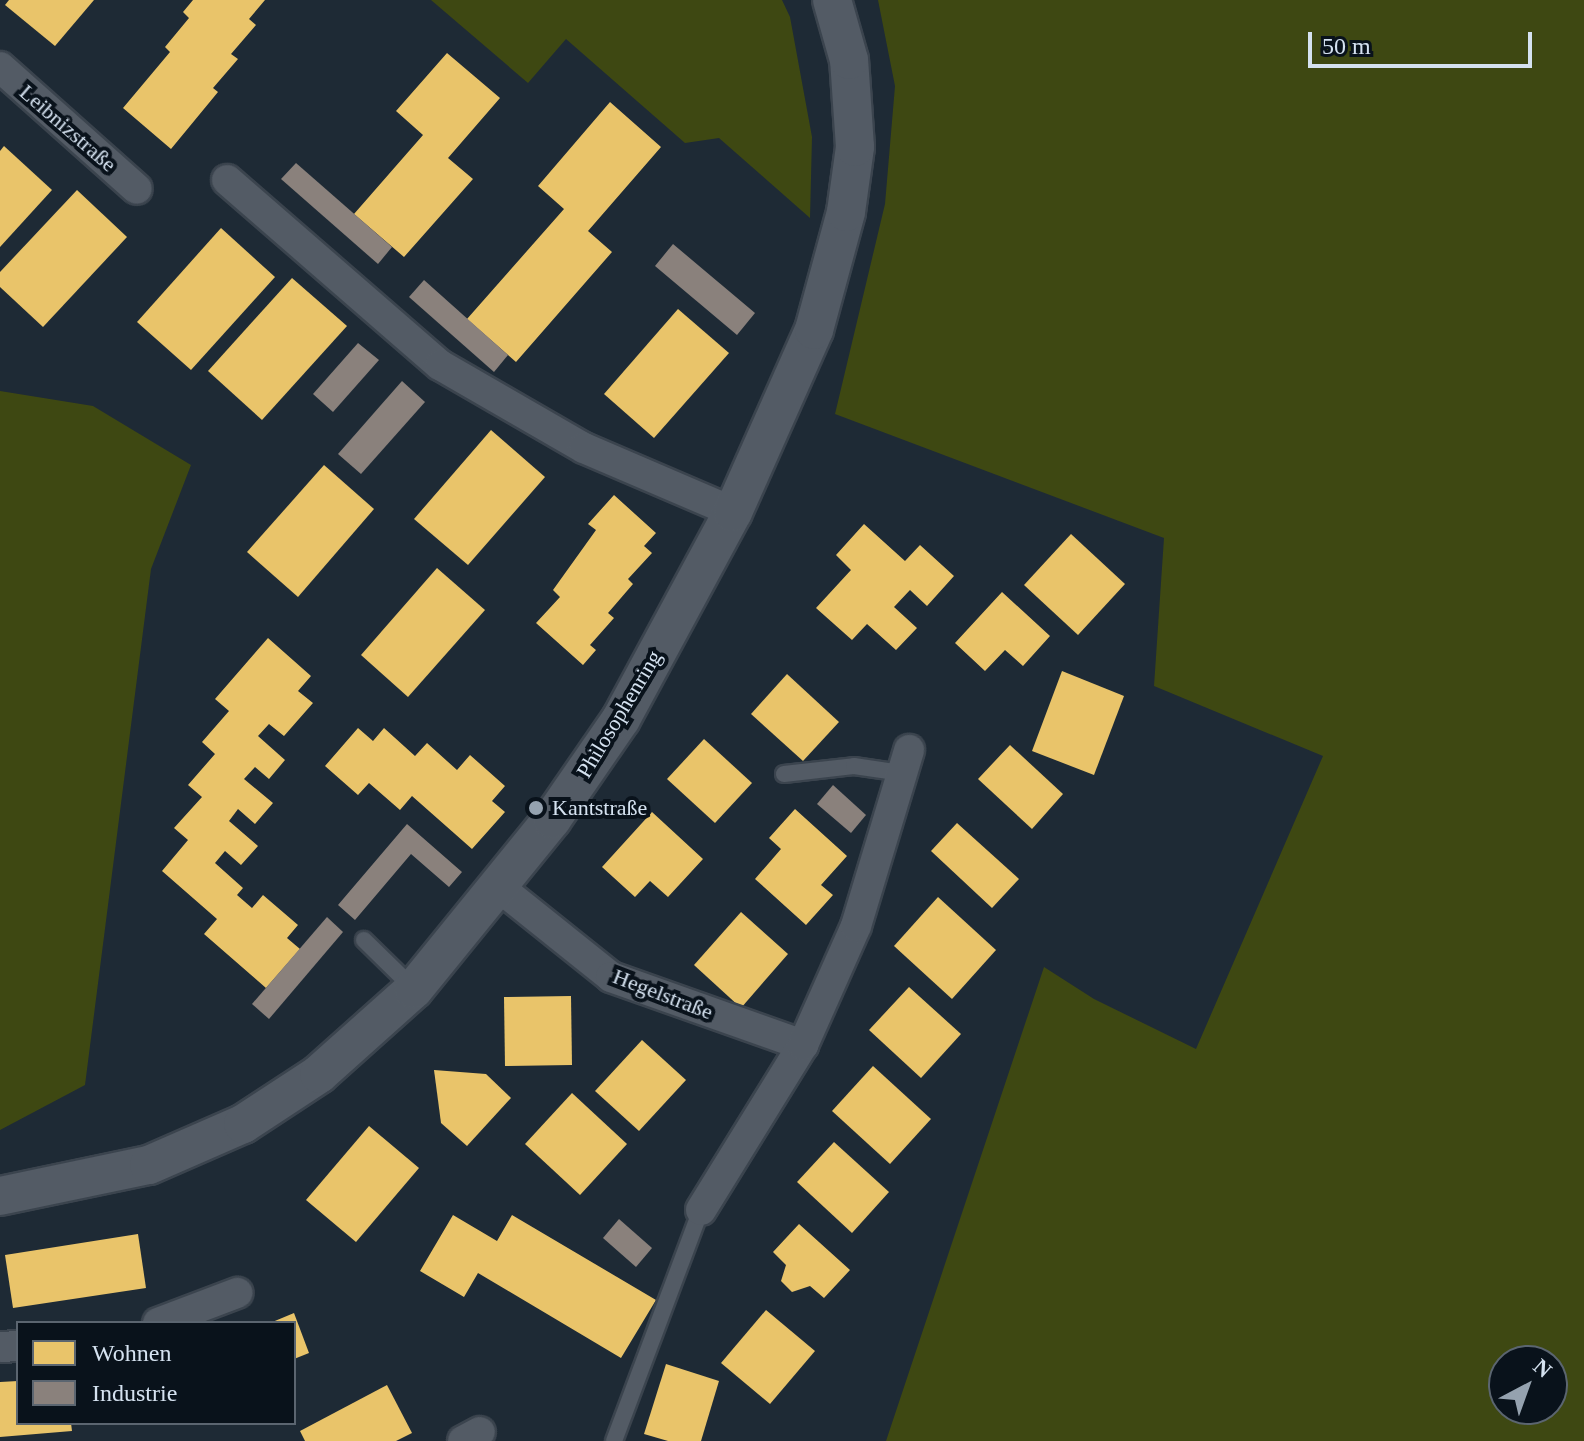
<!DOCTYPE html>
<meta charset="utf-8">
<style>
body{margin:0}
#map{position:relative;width:1584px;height:1441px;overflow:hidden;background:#1e2a35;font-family:"Times New Roman",serif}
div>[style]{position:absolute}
.green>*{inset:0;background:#3e4812}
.homes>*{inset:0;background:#e9c46a}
.industry>*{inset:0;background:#8a817c}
.roads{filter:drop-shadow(2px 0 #3b444e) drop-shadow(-2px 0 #3b444e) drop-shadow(0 2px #3b444e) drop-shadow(0 -2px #3b444e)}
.service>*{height:16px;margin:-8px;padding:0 8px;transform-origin:8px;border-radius:8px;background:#535b65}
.minor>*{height:30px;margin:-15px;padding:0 15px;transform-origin:15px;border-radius:15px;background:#535b65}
.tertiary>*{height:38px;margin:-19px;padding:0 19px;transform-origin:19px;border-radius:19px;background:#535b65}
.dots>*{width:22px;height:22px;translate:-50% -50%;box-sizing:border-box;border:4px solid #09121b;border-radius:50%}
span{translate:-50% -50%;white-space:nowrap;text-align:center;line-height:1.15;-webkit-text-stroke:8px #09121b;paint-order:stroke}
.street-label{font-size:22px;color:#d5e2f0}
.poi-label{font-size:22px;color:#d5e2f0}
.left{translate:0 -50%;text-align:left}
.legend{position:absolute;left:16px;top:1321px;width:280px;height:104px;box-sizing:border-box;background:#09121b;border:2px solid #5b6570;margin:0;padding:10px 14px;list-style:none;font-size:24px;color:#d5e2f0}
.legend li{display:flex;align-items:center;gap:16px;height:40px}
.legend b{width:40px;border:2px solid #5b6570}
.north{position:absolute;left:1488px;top:1345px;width:80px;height:80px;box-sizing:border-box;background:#09121b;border:2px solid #5b6570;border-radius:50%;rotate:41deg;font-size:22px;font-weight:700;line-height:32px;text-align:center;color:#d5e2f0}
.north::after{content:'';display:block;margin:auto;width:28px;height:36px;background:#95a2af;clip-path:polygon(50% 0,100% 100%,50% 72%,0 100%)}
.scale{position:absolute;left:1308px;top:32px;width:224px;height:36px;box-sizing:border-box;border:4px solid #d5e2f0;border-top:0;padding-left:10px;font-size:24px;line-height:28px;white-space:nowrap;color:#d5e2f0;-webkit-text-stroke:6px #09121b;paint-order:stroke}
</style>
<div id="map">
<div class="green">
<div style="clip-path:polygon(431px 0,782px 0,790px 17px,812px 137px,810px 218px,719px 138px,685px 143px,566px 39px,528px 83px)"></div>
<div style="clip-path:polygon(evenodd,878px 0,1584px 0,1584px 1441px,886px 1441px,1044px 967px,1094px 999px,1196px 1049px,1323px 756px,1154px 686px,1164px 538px,835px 414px,885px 204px,895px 86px,878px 0,1504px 1361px,1552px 1361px,1552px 1409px,1504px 1409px,1504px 1361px)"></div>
<div style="clip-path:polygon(0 391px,93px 406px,191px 465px,151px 569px,85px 1085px,0 1130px)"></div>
</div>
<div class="homes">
<div style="clip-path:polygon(9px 0,94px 0,55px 46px,5px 5px)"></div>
<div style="clip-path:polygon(193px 0,265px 0,249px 19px,256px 25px,231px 54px,238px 59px,213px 88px,218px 92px,171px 149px,123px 108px,170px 52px,165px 47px,189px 18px,183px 12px)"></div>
<div style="clip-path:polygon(447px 53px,500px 98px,448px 158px,473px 179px,404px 257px,354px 214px,423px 135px,396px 111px)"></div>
<div style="clip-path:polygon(610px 102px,661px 147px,588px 231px,612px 252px,516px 362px,467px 319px,564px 209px,538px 186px)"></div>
<div style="clip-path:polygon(4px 146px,52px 190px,0 247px,0 151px)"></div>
<div style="clip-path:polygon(77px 190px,127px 237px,43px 327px,0 287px,0 272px)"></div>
<div style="clip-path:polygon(221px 228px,275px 277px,191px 370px,137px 322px)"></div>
<div style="clip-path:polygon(292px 278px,347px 326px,262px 420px,208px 371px)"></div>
<div style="clip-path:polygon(678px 309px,729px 353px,654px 438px,604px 394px)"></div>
<div style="clip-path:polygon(491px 430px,545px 477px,468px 565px,414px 519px)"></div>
<div style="clip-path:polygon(324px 465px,374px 509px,298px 597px,247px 552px)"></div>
<div style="clip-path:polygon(614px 495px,656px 533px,644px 546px,652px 553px,628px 579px,633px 584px,608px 613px,614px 618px,590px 645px,596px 650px,583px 665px,536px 623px,560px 597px,553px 590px,596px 530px,588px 524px)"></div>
<div style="clip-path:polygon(864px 524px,905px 561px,920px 545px,954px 576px,927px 606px,910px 590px,894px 607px,917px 628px,896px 650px,867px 624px,852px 640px,816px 608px,851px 570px,836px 555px)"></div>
<div style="clip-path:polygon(1071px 534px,1125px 584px,1078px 635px,1024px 585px)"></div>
<div style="clip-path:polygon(437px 568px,485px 610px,408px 697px,361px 655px)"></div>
<div style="clip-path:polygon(1002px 592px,1050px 636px,1023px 666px,1005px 650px,985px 671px,955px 643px)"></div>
<div style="clip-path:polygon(268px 638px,311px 676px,298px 691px,313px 703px,284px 736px,269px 724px,258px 736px,285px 760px,269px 779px,255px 767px,244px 779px,273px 803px,255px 824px,238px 809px,229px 821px,258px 846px,241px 865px,225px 851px,215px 863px,243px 888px,237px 895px,252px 908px,263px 895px,298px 925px,287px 938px,300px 949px,266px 988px,204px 934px,217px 919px,162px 871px,188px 840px,174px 828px,202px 797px,188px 785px,215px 754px,202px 742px,229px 711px,215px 699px)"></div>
<div style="clip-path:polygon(1062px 671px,1124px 696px,1094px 775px,1032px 751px)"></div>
<div style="clip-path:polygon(787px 674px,839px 722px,803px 761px,751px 714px)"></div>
<div style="clip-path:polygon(358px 728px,373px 741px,384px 728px,415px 756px,427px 743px,457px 770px,470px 755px,505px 786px,492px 801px,505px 812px,472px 849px,412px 796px,400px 810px,369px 783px,358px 795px,325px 766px)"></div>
<div style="clip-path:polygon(704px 739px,752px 783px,715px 823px,667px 779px)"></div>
<div style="clip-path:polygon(1010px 745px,1063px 794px,1032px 829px,978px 779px)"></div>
<div style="clip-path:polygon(795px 809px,847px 856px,821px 885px,833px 895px,806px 925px,755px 879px,781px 849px,769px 838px)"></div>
<div style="clip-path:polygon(652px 812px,703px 859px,668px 897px,650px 881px,635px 897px,602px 867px)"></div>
<div style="clip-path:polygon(957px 823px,1019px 879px,992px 908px,931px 851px)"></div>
<div style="clip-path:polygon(938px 897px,996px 950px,952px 999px,894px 946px)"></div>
<div style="clip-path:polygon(741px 912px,788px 954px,741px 1008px,694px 965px)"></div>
<div style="clip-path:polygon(909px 987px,961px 1034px,921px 1078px,869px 1030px)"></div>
<div style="clip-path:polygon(571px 996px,572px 1065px,505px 1066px,504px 997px)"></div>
<div style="clip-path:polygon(642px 1040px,686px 1080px,639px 1131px,595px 1091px)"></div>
<div style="clip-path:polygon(873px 1066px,931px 1119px,890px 1164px,832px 1111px)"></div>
<div style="clip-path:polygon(434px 1070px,486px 1074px,511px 1098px,467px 1146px,441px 1123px)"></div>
<div style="clip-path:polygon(572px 1093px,627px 1144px,580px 1195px,525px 1144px)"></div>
<div style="clip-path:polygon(369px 1126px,419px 1168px,356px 1242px,306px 1200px)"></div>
<div style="clip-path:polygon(834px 1142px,889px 1192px,852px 1233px,797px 1182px)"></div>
<div style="clip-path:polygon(453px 1215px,497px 1241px,512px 1215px,656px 1300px,621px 1358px,478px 1273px,464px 1297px,420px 1271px)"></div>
<div style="clip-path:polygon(799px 1224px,850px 1270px,824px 1298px,810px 1286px,792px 1292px,781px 1281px,786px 1265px,773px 1252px)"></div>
<div style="clip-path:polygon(138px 1234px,146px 1288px,13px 1308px,5px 1255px)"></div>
<div style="clip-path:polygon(766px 1310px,815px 1351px,770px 1404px,721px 1363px)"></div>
<div style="clip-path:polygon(294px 1313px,309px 1353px,294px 1359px,294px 1323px,270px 1323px)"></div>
<div style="clip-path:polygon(666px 1364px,719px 1381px,701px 1441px,668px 1441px,644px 1434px)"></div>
<div style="clip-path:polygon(18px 1381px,18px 1423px,71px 1423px,72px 1431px,0 1437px,0 1382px)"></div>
<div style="clip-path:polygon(387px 1385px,412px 1433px,396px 1441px,305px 1441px,300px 1431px)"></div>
</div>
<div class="industry">
<div style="clip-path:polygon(296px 163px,392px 247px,378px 264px,281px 179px)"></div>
<div style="clip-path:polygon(673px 244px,755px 313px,737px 335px,655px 266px)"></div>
<div style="clip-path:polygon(424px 280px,508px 355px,494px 372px,409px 297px)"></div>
<div style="clip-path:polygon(358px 343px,379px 360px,333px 412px,313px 394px)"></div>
<div style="clip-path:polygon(402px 381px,425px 402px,361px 474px,338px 454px)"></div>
<div style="clip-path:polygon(833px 785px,866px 815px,851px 833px,817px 804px)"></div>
<div style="clip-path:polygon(407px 824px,462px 872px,449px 887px,411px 854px,355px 920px,338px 905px)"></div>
<div style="clip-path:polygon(327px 917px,343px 932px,269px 1019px,252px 1004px)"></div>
<div style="clip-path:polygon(619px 1219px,652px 1248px,636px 1267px,603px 1238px)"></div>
</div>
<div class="roads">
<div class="service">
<div style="left:784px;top:774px;width:70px;rotate:-6.5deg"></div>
<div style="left:854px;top:766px;width:49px;rotate:8.3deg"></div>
<div style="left:364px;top:940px;width:70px;rotate:44.4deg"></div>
<div style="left:614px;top:1441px;width:247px;rotate:-69.4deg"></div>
</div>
<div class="minor">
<div style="left:0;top:67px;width:183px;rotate:41.7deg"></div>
<div style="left:227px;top:180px;width:282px;rotate:41deg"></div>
<div style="left:440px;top:365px;width:166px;rotate:30deg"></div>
<div style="left:584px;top:448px;width:162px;rotate:23.2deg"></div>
<div style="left:500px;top:888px;width:142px;rotate:38.7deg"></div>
<div style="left:611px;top:977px;width:204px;rotate:19.5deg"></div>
<div style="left:701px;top:1210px;width:194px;rotate:-58.3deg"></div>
<div style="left:803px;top:1045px;width:130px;rotate:-66deg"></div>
<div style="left:856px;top:926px;width:184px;rotate:-73.2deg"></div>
<div style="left:158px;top:1323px;width:85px;rotate:-20.8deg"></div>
<div style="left:0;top:1347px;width:18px;rotate:-3deg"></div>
<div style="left:463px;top:1441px;width:19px;rotate:-28deg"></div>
</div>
<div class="tertiary">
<div style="left:0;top:1196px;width:152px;rotate:-11.8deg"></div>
<div style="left:149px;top:1165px;width:103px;rotate:-23.6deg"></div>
<div style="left:243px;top:1124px;width:91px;rotate:-33.3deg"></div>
<div style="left:319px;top:1074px;width:127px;rotate:-41.8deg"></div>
<div style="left:414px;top:989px;width:219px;rotate:-50.9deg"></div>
<div style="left:552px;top:819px;width:121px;rotate:-55.4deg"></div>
<div style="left:621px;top:719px;width:235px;rotate:-61.6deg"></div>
<div style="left:733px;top:512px;width:199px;rotate:-66deg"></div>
<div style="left:814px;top:330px;width:122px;rotate:-74.8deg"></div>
<div style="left:846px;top:212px;width:66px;rotate:-82.1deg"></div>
<div style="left:855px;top:147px;width:87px;rotate:-93.9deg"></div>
<div style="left:849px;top:60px;width:62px;rotate:-105.8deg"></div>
</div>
</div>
<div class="dots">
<div style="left:536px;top:808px;background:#95a2af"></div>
</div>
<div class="street-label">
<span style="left:68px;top:128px;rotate:41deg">Leibnizstraße</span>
<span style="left:619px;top:714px;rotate:-59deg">Philosophenring</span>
<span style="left:663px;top:994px;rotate:21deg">Hegelstraße</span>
</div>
<div class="poi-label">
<span class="left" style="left:552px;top:808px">Kantstraße</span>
</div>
<ul class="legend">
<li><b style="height:22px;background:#e9c46a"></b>Wohnen</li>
<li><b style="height:22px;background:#8a817c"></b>Industrie</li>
</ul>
<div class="north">N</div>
<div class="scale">50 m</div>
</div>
